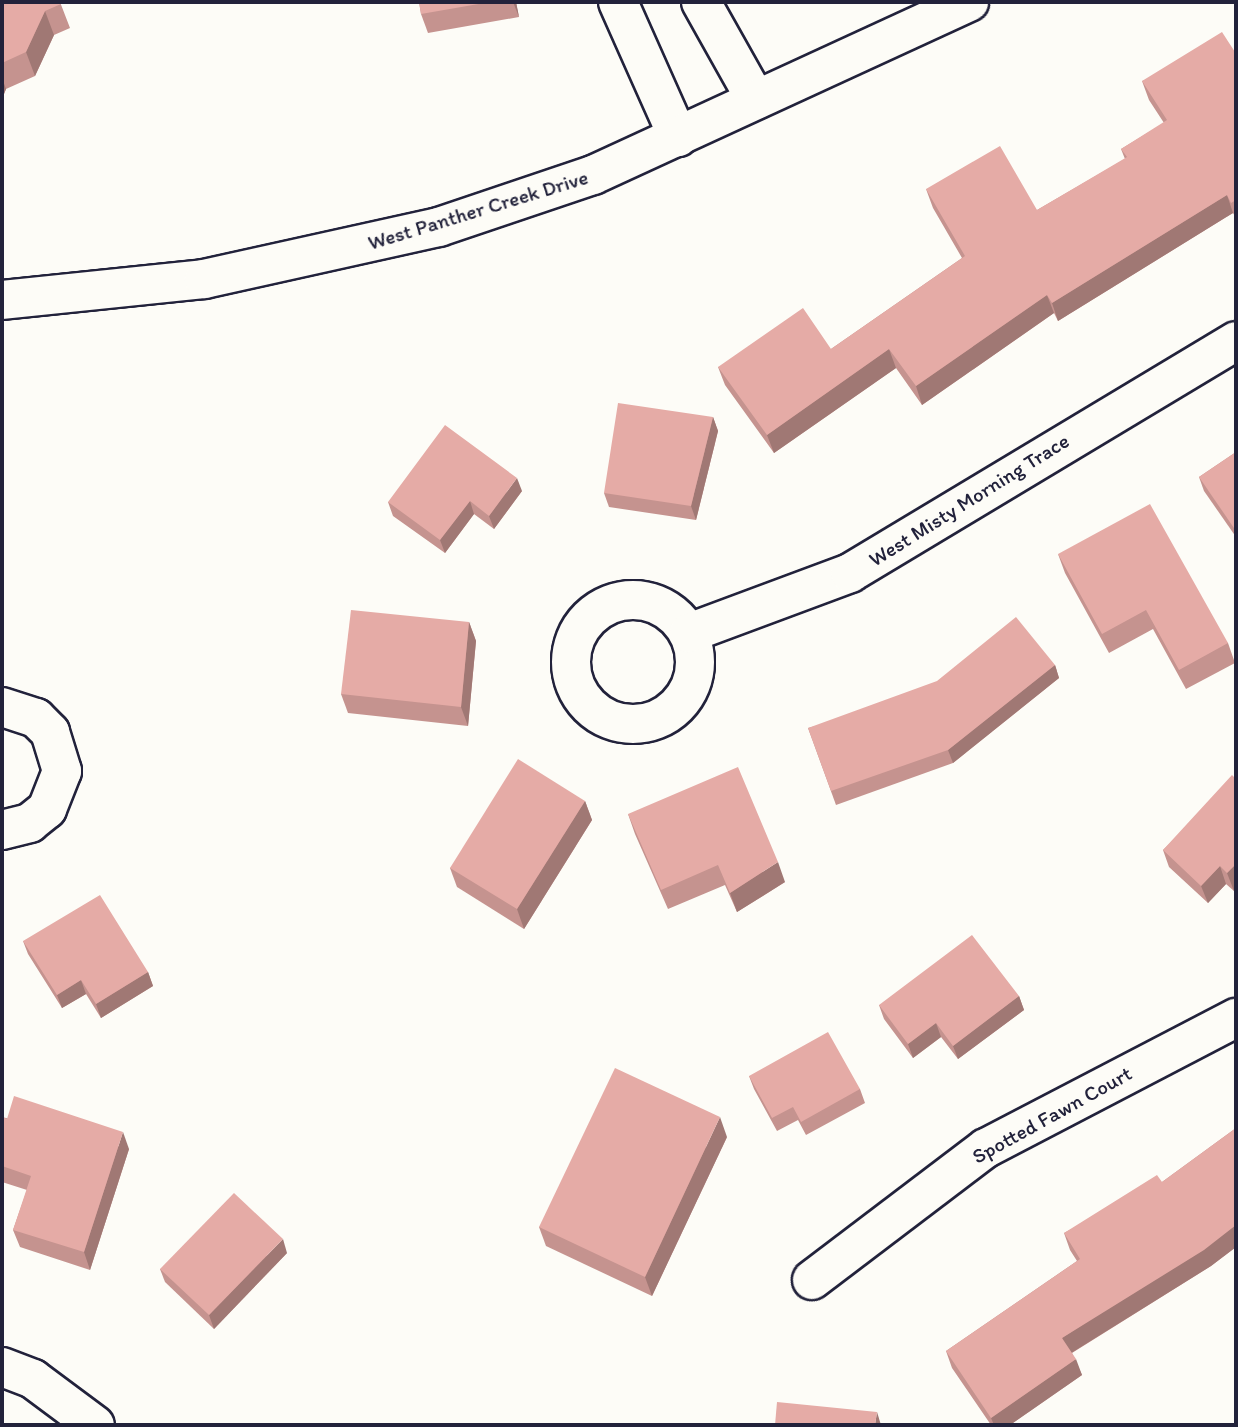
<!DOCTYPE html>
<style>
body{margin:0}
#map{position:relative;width:1238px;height:1427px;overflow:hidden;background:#fdfcf7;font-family:Itim,sans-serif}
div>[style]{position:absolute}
.roads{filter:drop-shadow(2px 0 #22223b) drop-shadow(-2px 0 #22223b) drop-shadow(0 2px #22223b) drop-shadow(0 -2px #22223b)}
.minor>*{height:38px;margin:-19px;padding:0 19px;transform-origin:19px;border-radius:19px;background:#fdfcf7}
.minor>.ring{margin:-19px;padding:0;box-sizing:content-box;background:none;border:38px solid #fdfcf7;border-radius:50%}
.wall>*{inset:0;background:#c5938f}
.shaded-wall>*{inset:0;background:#a07874}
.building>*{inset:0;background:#e5aba6}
span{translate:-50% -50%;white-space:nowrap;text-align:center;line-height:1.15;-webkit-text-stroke:7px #fdfcf7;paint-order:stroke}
.street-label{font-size:21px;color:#22223b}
.frame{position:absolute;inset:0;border:4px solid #22223b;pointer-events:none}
</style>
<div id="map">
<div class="roads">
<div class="minor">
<div style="left:618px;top:2px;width:148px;rotate:66deg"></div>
<div style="left:701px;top:2px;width:112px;rotate:60.7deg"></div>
<div style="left:2px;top:300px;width:203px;rotate:-5.9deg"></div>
<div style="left:204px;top:279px;width:241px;rotate:-12.5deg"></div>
<div style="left:439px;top:227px;width:163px;rotate:-18.7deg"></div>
<div style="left:593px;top:175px;width:414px;rotate:-24.7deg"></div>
<div class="ring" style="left:571px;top:600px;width:86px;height:86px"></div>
<div style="left:689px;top:633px;width:172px;rotate:-20.4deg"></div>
<div style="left:850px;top:573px;width:450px;rotate:-31deg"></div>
<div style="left:2px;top:707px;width:36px;rotate:18deg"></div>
<div style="left:36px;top:718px;width:20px;rotate:45deg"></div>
<div style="left:50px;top:732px;width:41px;rotate:72.9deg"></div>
<div style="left:62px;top:771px;width:41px;rotate:111.5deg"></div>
<div style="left:47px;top:809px;width:22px;rotate:141deg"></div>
<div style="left:30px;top:823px;width:29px;rotate:166deg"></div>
<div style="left:812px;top:1280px;width:218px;rotate:-37.2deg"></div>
<div style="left:986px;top:1148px;width:282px;rotate:-27.5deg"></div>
<div style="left:2px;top:1367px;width:33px;rotate:21deg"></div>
<div style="left:33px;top:1379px;width:77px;rotate:36.6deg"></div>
</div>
</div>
<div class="wall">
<div style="clip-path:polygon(2px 2px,60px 2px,70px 28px,54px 35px,35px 76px,6px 89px,2px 99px)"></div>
<div style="clip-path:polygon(419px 2px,516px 2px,519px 17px,428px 33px,421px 14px)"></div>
<div style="clip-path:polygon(1236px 52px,1236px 218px,1233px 213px,1058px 321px,1054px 313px,922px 405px,896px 368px,774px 453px,725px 385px,718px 367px,831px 349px,962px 258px,933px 208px,926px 189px,1037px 210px,1125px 159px,1121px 149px,1164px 123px,1149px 100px,1142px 81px)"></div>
<div style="clip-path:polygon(713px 417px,718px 431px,696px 520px,609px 507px,604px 493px)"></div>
<div style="clip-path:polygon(1236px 452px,1236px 537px,1204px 491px,1199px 477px)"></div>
<div style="clip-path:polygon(522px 491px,494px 529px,474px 514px,445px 553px,393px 516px,388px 502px)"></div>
<div style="clip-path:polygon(1058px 554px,1228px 643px,1235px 663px,1186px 689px,1153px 629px,1109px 653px,1065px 573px)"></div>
<div style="clip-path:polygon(469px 622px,476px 641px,468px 726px,348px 713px,341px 694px)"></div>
<div style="clip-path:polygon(1055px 665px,1059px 678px,953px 763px,836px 805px,808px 728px)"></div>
<div style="clip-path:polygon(1236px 779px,1236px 888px,1234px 891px,1226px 884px,1208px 903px,1169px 867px,1163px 850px)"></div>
<div style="clip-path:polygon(585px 801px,592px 820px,524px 929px,457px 887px,450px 868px)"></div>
<div style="clip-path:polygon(628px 814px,785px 882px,737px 912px,725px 885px,668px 909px,635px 834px)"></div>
<div style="clip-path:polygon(23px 941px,148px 972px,153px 986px,101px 1018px,86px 994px,62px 1008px,28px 954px)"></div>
<div style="clip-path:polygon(1019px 996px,1024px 1010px,958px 1059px,941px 1037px,913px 1058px,884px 1019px,879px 1005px)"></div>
<div style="clip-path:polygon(749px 1076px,860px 1089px,865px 1103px,806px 1135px,798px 1120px,777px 1131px,754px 1089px)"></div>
<div style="clip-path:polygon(2px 1117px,129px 1149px,90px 1270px,20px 1247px,13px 1230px,27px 1190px,2px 1182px)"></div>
<div style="clip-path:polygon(1236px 1128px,1236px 1247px,1211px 1266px,1072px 1353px,1082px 1375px,1010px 1425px,991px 1425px,952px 1368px,946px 1351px,1077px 1261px,1070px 1250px,1064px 1233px,1162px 1182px)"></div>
<div style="clip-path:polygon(727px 1137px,652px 1296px,546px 1246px,539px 1227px)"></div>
<div style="clip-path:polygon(287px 1253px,214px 1329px,165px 1282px,160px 1269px)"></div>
</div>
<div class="shaded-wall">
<div style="clip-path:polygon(513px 2px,516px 2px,519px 17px)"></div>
<div style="clip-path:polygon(45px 11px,54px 35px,35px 76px,26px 52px)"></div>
<div style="clip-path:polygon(2px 78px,6px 89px,2px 99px)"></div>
<div style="clip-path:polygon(1227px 195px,1233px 213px,1058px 321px,1052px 303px)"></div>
<div style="clip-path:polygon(1047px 295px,1054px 313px,922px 405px,916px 386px)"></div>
<div style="clip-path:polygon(889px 349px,896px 368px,774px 453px,767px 435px)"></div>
<div style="clip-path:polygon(713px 417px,718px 431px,696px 520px,691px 506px)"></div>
<div style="clip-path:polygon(517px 478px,522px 491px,494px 529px,489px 516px)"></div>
<div style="clip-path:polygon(470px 501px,474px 514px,445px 553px,440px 540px)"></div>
<div style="clip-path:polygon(469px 622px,476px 641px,468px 726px,461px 707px)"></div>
<div style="clip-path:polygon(1055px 665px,1059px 678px,953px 763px,948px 750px)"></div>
<div style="clip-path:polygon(585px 801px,592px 820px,524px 929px,517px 909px)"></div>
<div style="clip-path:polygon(778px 862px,785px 882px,737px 912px,730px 893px)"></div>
<div style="clip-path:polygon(1236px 864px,1236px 888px,1234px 891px,1227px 873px)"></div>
<div style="clip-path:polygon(1220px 866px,1226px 884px,1208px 903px,1201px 886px)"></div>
<div style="clip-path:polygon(148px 972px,153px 986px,101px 1018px,96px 1004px)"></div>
<div style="clip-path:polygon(81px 980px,86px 994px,62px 1008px,57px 995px)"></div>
<div style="clip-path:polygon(1019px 996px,1024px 1010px,958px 1059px,953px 1046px)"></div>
<div style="clip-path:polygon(936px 1023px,941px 1037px,913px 1058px,908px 1044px)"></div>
<div style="clip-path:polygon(720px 1117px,727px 1137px,652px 1296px,645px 1277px)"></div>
<div style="clip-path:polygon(123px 1132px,129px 1149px,90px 1270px,84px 1252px)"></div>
<div style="clip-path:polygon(1236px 1225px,1236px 1247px,1211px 1266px,1068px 1355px,1062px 1338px)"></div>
<div style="clip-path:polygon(283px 1239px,287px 1253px,214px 1329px,209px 1315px)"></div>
<div style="clip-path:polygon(1076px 1359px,1082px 1375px,1010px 1425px,994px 1425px,991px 1418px)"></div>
<div style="clip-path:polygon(877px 1412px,881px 1425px,875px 1425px)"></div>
</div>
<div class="building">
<div style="clip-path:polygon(2px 2px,60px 2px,61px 4px,45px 11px,26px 52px,2px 63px)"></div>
<div style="clip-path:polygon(419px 2px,490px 2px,421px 14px)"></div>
<div style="clip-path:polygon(1222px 32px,1235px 52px,1236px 52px,1236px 200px,1231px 203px,1227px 195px,1052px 303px,1047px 295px,916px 386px,889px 349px,767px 435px,718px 367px,803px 308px,831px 349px,965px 256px,926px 189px,1000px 146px,1037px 210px,1127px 157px,1121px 149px,1167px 120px,1142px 81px)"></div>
<div style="clip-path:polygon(618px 403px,713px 417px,691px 506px,604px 493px)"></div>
<div style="clip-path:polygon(445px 425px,517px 478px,489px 516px,470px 501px,440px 540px,388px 502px)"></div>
<div style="clip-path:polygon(1236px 452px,1236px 531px,1199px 477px)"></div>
<div style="clip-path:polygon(1150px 504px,1228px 643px,1179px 670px,1146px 610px,1102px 634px,1058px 554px)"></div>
<div style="clip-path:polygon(351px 610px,469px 622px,461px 707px,341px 694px)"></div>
<div style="clip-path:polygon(1016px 617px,1055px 665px,948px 750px,831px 791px,808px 728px,937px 681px)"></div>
<div style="clip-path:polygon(518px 759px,585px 801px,517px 909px,450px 868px)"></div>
<div style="clip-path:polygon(738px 767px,778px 862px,730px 893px,718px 865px,661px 890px,628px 814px)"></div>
<div style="clip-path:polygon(1232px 775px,1236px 779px,1236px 864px,1227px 873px,1220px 866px,1201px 886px,1163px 850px)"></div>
<div style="clip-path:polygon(100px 895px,148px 972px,96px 1004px,81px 980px,57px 995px,23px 941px)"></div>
<div style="clip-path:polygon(972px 935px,1019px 996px,953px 1046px,936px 1023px,908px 1044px,879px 1005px)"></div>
<div style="clip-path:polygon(828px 1032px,860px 1089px,801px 1122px,793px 1107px,772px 1118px,749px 1076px)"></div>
<div style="clip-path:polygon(615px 1068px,720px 1117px,645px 1277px,539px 1227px)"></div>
<div style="clip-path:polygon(14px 1096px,123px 1132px,84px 1252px,13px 1230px,31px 1176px,2px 1166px,2px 1117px,7px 1119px)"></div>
<div style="clip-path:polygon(1236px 1128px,1236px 1225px,1204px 1250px,1062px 1338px,1076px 1359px,991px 1418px,946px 1351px,1080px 1259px,1064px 1233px,1157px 1175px,1162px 1182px)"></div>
<div style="clip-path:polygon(234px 1193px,283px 1239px,209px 1315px,160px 1269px)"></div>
<div style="clip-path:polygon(777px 1402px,877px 1412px,875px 1425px,775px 1425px)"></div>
</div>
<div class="street-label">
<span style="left:478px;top:210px;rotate:-17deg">West Panther Creek Drive</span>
<span style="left:969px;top:500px;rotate:-32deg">West Misty Morning Trace</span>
<span style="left:1052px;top:1115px;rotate:-29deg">Spotted Fawn Court</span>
</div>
<div class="frame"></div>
</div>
